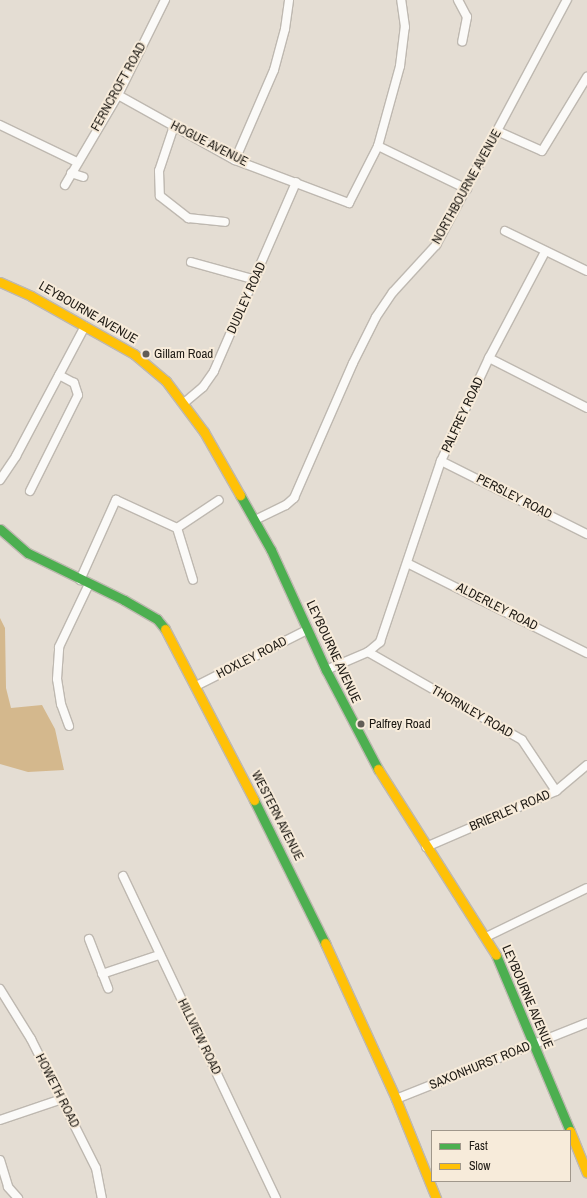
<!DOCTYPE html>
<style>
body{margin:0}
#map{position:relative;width:587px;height:1198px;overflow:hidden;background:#e4ddd3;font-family:"Archivo Narrow",sans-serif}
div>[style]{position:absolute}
.forest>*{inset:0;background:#d4b88d}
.roads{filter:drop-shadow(1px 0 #beb8b0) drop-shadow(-1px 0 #beb8b0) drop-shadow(0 1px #beb8b0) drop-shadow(0 -1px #beb8b0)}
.street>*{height:8px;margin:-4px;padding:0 4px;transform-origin:4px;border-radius:4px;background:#fbfaf8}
.fast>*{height:9px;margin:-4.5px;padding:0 4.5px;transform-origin:4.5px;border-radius:4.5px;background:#4caf50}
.slow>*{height:9px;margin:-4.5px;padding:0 4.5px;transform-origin:4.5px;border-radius:4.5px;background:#ffc107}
.dots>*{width:11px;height:11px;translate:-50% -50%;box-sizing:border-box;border:2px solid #f7ebda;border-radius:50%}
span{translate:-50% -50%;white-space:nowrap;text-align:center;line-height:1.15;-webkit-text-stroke:4px #f7ebda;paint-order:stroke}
.street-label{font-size:13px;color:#1e1a14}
.poi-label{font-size:13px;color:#1e1a14}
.left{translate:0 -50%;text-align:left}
.legend{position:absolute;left:431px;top:1130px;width:140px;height:52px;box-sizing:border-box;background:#f7ebda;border:1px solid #a0978b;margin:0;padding:5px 7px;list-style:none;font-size:12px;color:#1e1a14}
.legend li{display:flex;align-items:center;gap:8px;height:20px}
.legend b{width:20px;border:1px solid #a0978b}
</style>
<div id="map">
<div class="forest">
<div style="clip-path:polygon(0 618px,5px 628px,6px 688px,11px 708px,42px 705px,55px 729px,64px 770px,28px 772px,0 764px)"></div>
</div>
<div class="roads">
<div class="street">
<div style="left:458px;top:0;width:19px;rotate:62deg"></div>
<div style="left:467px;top:17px;width:25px;rotate:101deg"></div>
<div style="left:118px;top:95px;width:134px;rotate:29.1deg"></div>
<div style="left:235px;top:160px;width:122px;rotate:20.7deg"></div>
<div style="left:349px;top:203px;width:64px;rotate:-63deg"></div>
<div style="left:378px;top:146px;width:83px;rotate:-74.6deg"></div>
<div style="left:400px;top:66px;width:39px;rotate:-83deg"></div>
<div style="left:405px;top:27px;width:27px;rotate:-98deg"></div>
<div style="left:0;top:125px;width:85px;rotate:25.7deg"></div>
<div style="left:174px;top:126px;width:47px;rotate:108.4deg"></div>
<div style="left:159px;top:171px;width:25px;rotate:88deg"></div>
<div style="left:160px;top:196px;width:36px;rotate:38deg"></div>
<div style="left:188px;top:218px;width:37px;rotate:6deg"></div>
<div style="left:497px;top:131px;width:49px;rotate:24deg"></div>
<div style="left:542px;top:151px;width:87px;rotate:-58.7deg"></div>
<div style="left:378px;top:146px;width:99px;rotate:25.8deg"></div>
<div style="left:235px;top:160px;width:98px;rotate:-66.6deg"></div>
<div style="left:274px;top:70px;width:42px;rotate:-75deg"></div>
<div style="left:285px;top:29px;width:29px;rotate:-82deg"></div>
<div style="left:71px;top:173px;width:13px;rotate:18deg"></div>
<div style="left:65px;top:185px;width:104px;rotate:-59.5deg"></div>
<div style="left:118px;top:95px;width:106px;rotate:-63.7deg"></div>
<div style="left:505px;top:231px;width:91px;rotate:26deg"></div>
<div style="left:191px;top:262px;width:67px;rotate:15.5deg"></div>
<div style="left:489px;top:358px;width:110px;rotate:27deg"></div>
<div style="left:184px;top:403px;width:25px;rotate:-40deg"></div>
<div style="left:203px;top:387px;width:19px;rotate:-55deg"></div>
<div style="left:214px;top:371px;width:206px;rotate:-66.5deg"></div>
<div style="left:441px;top:461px;width:163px;rotate:26.6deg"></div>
<div style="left:0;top:480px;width:29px;rotate:-56deg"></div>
<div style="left:16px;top:456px;width:147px;rotate:-62deg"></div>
<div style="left:30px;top:491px;width:107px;rotate:-63.4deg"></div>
<div style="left:78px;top:395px;width:13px;rotate:-108deg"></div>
<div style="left:74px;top:383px;width:17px;rotate:-152deg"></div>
<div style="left:255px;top:520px;width:34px;rotate:-26deg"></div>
<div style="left:286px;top:505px;width:11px;rotate:-41deg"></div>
<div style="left:294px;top:498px;width:147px;rotate:-66.4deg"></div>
<div style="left:353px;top:363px;width:51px;rotate:-63.4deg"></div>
<div style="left:376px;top:317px;width:30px;rotate:-56deg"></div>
<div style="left:393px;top:292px;width:64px;rotate:-47.5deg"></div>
<div style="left:436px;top:245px;width:278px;rotate:-61.9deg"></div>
<div style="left:177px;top:528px;width:54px;rotate:72.9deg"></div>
<div style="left:407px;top:563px;width:201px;rotate:26.6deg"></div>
<div style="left:80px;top:580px;width:88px;rotate:-65.8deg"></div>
<div style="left:116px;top:500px;width:67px;rotate:24.7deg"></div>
<div style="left:177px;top:528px;width:50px;rotate:-33.7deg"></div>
<div style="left:368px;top:652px;width:177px;rotate:29.7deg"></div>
<div style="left:522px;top:740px;width:61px;rotate:56.3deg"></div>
<div style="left:326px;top:670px;width:46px;rotate:-23.2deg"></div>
<div style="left:368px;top:652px;width:16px;rotate:-40deg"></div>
<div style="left:380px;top:642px;width:191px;rotate:-71.4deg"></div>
<div style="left:441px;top:461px;width:114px;rotate:-65deg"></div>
<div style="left:489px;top:358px;width:120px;rotate:-62.2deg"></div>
<div style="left:196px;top:686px;width:124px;rotate:-26.8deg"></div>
<div style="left:69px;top:726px;width:23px;rotate:-110deg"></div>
<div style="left:61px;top:704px;width:25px;rotate:-99deg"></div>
<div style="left:57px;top:679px;width:32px;rotate:-86deg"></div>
<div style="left:59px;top:647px;width:70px;rotate:-64.5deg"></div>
<div style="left:426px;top:847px;width:142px;rotate:-23.3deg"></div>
<div style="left:556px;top:791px;width:40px;rotate:-40deg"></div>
<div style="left:123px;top:876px;width:357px;rotate:64.6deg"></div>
<div style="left:486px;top:937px;width:112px;rotate:-25.9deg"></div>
<div style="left:89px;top:939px;width:53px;rotate:68.8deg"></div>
<div style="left:102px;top:974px;width:60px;rotate:-18.4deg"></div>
<div style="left:0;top:989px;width:59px;rotate:58.2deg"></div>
<div style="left:31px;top:1039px;width:144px;rotate:63.3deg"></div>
<div style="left:96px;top:1168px;width:31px;rotate:79deg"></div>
<div style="left:396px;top:1099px;width:206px;rotate:-21.7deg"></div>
<div style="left:0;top:1120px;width:65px;rotate:-18.7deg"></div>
<div style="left:0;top:1160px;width:28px;rotate:73deg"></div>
<div style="left:8px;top:1187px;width:15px;rotate:48deg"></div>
</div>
<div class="fast">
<div style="left:240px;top:495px;width:63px;rotate:60.6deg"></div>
<div style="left:271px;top:550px;width:132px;rotate:65.4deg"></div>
<div style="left:326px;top:670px;width:112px;rotate:62.3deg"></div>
<div style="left:0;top:529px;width:37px;rotate:41deg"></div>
<div style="left:28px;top:553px;width:107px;rotate:26.1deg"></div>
<div style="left:124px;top:600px;width:38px;rotate:30deg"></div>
<div style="left:157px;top:619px;width:13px;rotate:51deg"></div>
<div style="left:254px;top:800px;width:160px;rotate:63.6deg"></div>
<div style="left:496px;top:955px;width:191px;rotate:67.2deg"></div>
</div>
<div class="slow">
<div style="left:0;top:282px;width:34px;rotate:24deg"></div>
<div style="left:31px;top:296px;width:118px;rotate:29.4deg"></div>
<div style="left:134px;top:354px;width:42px;rotate:40.2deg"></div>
<div style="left:166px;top:381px;width:64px;rotate:53.3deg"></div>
<div style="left:204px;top:432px;width:73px;rotate:60.3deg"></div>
<div style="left:165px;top:629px;width:193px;rotate:62.5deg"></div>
<div style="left:378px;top:769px;width:220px;rotate:57.6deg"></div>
<div style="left:325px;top:943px;width:171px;rotate:65.5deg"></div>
<div style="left:396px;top:1099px;width:107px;rotate:68deg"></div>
<div style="left:570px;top:1131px;width:45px;rotate:68deg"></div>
</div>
</div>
<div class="dots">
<div style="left:146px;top:354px;background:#635e57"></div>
<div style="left:361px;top:724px;background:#635e57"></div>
</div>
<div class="street-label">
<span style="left:119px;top:87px;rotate:-61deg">FERNCROFT ROAD</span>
<span style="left:209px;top:144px;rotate:27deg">HOGUE AVENUE</span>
<span style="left:467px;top:187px;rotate:-61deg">NORTHBOURNE AVENUE</span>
<span style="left:247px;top:298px;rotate:-66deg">DUDLEY ROAD</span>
<span style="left:88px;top:313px;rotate:30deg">LEYBOURNE AVENUE</span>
<span style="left:463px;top:415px;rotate:-65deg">PALFREY ROAD</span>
<span style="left:514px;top:497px;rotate:27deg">PERSLEY ROAD</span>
<span style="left:497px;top:607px;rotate:27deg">ALDERLEY ROAD</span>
<span style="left:333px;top:652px;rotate:65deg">LEYBOURNE AVENUE</span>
<span style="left:252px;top:658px;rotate:-27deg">HOXLEY ROAD</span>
<span style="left:472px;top:712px;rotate:30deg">THORNLEY ROAD</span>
<span style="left:510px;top:811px;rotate:-23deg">BRIERLEY ROAD</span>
<span style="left:277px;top:816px;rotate:63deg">WESTERN AVENUE</span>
<span style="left:527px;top:997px;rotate:67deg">LEYBOURNE AVENUE</span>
<span style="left:199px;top:1037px;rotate:64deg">HILLVIEW ROAD</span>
<span style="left:480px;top:1066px;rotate:-22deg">SAXONHURST ROAD</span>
<span style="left:57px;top:1091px;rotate:63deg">HOWETH ROAD</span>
</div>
<div class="poi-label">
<span class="left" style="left:154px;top:354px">Gillam Road</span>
<span class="left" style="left:369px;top:724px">Palfrey Road</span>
</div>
<ul class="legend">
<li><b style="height:5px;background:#4caf50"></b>Fast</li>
<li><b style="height:5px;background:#ffc107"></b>Slow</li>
</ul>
</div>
